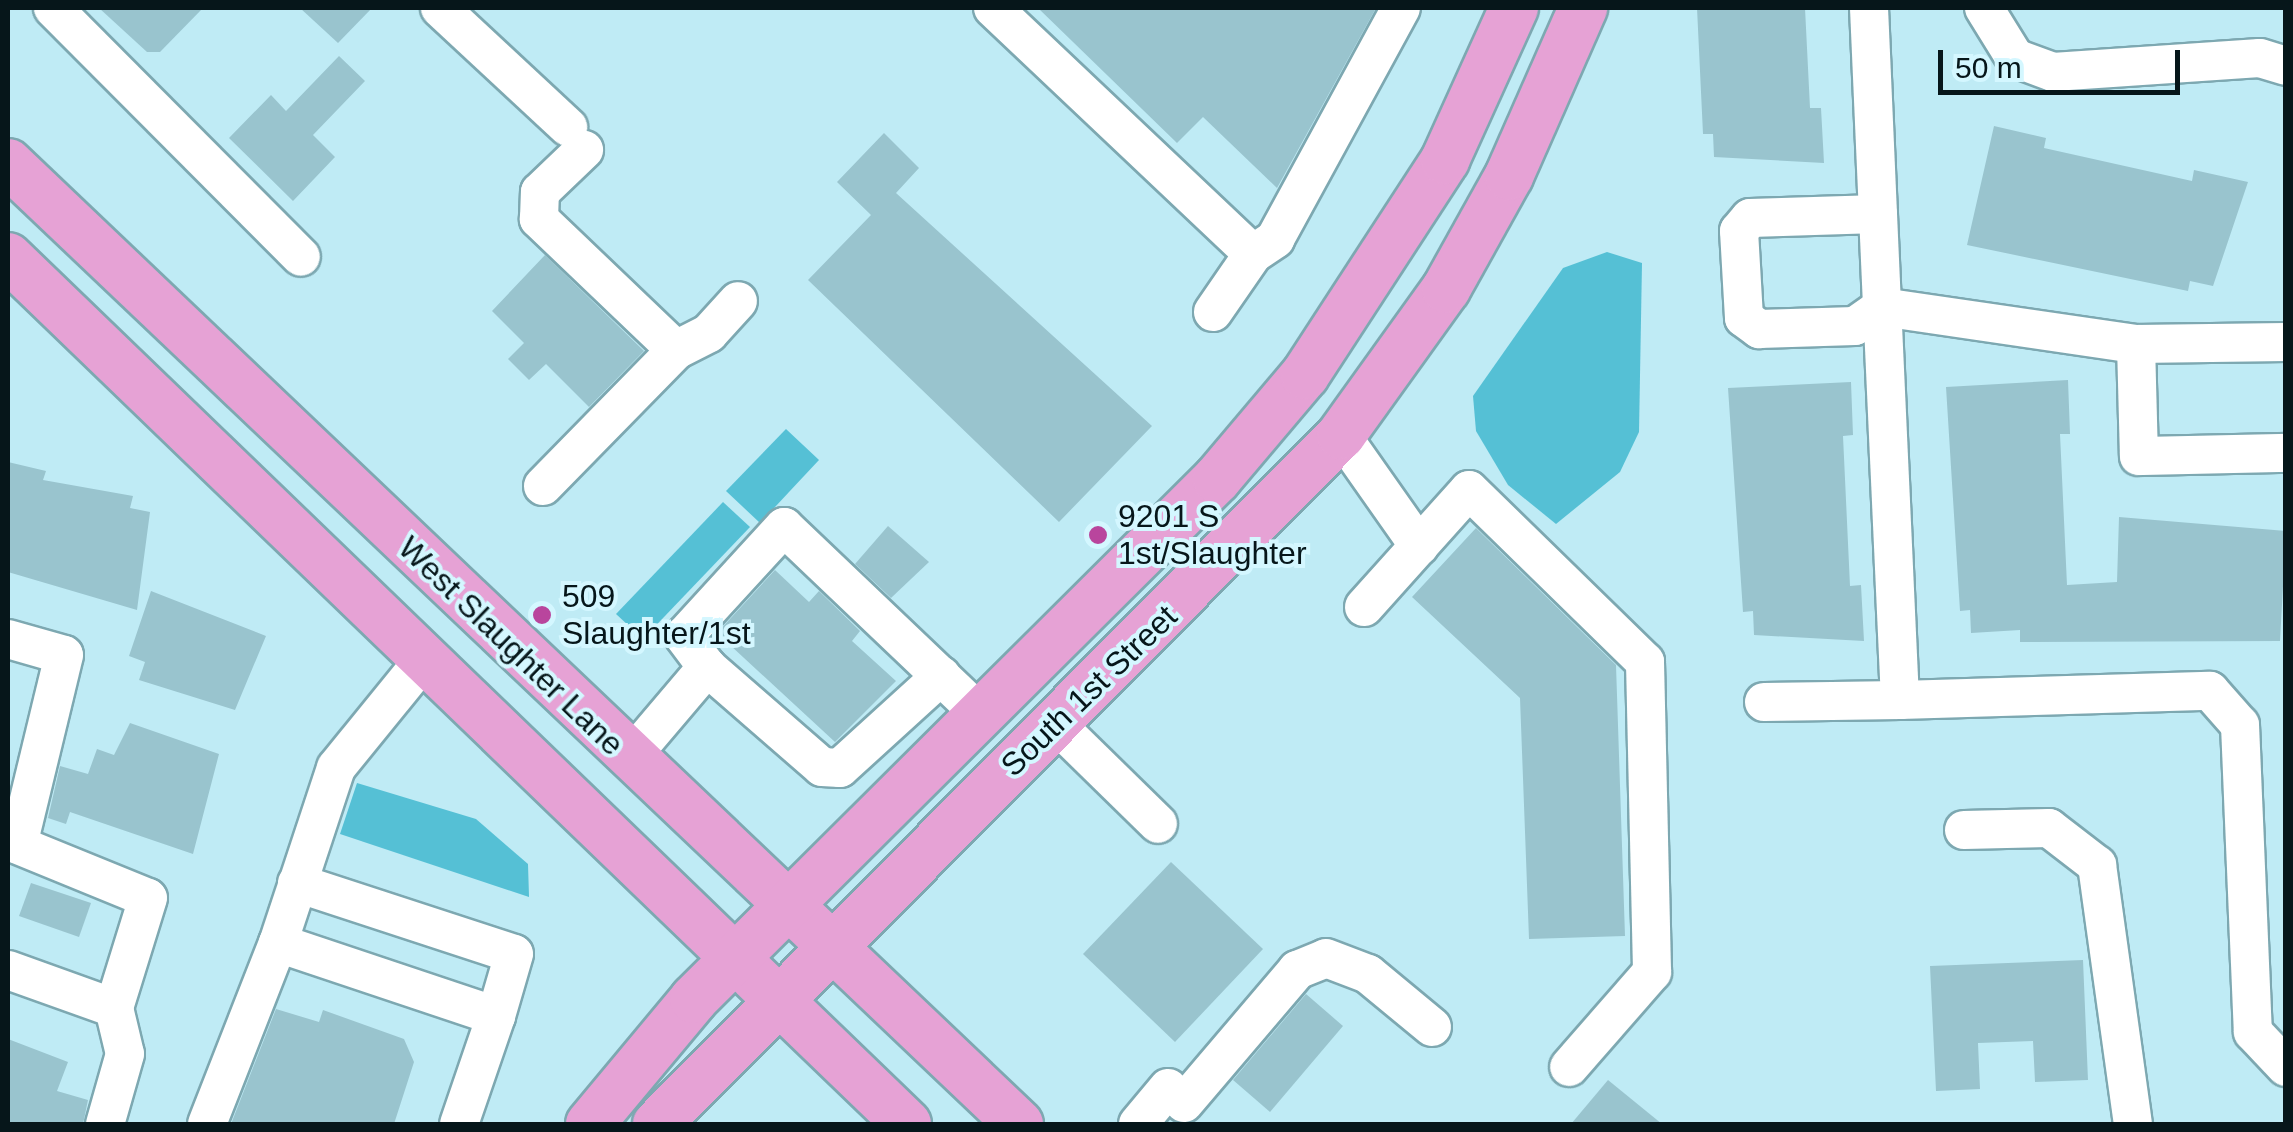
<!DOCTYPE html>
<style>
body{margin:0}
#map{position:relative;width:2293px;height:1132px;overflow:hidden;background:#bfebf5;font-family:Helvetica,sans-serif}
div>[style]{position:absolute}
.water>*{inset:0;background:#55c0d5}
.building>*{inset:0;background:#99c4ce}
.roads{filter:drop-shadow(2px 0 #7da8b1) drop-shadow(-2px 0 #7da8b1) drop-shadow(0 2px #7da8b1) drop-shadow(0 -2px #7da8b1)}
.minor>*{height:38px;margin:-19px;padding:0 19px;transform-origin:19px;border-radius:19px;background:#fff}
.major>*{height:48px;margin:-24px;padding:0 24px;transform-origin:24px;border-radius:24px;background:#e6a2d5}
.dots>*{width:28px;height:28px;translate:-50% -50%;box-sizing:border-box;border:5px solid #d4f7ff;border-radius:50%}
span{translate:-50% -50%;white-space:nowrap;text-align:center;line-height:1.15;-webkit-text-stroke:8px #d4f7ff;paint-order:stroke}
.poi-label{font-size:32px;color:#06161a}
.left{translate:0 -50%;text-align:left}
.street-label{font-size:32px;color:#06161a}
.frame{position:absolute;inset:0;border:10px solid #06161a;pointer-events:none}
.scale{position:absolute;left:1938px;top:50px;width:242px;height:45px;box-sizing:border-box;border:5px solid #06161a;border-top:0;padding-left:12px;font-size:30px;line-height:35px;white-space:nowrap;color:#06161a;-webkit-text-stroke:8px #d4f7ff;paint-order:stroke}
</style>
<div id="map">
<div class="water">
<div style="clip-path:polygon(1607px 252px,1642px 263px,1639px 432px,1620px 472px,1556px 524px,1508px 485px,1476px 431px,1473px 396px,1563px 268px)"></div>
<div style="clip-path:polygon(786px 429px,819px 460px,760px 523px,726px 491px)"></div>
<div style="clip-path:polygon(723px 502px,750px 527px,643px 639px,616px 614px)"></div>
<div style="clip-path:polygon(357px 783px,476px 819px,528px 864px,529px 897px,340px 834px)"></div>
</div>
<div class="building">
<div style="clip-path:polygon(99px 8px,203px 8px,160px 52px,147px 52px)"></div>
<div style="clip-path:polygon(300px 8px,372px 8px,338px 43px)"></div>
<div style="clip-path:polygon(1038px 8px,1376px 8px,1277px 188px,1203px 117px,1177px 143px)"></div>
<div style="clip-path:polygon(1697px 8px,1805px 8px,1810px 108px,1821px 108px,1824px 163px,1714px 157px,1713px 134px,1703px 134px)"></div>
<div style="clip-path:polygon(339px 56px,365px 81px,313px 135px,335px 157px,293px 201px,229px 138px,271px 95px,286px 111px)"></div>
<div style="clip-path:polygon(1994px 126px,2046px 138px,2044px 148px,2192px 181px,2194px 170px,2248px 182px,2213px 286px,2190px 281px,2188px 291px,1967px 245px)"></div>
<div style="clip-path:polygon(884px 133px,919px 168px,896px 193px,1152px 426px,1059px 522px,808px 280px,871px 215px,837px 182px)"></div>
<div style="clip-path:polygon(545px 255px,644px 351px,589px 407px,546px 364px,529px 380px,508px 359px,524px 343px,492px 311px)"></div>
<div style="clip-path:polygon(2068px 380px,2070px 434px,2060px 434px,2067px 585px,2117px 582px,2119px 517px,2286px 531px,2280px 641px,2020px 642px,2020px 630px,1971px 633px,1970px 610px,1960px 611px,1946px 387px)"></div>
<div style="clip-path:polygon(1851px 382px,1853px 435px,1843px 436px,1850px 586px,1861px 585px,1864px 641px,1754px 635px,1753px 611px,1743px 612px,1728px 388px)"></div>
<div style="clip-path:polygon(8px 462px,46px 471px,43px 480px,133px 496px,130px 508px,150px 512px,137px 610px,8px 572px)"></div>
<div style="clip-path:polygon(888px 526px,929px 562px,891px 598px,855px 564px)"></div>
<div style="clip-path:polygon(1476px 528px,1616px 665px,1625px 936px,1529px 939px,1520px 698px,1412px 597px)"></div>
<div style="clip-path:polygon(775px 570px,809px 602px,819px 591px,860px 631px,852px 641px,896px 681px,835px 742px,717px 633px)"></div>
<div style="clip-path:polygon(151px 591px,266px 636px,235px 710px,139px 680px,145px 662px,129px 656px)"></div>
<div style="clip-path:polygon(130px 723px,219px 754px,193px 854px,70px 812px,66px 824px,48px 818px,60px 766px,88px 774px,97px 749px,114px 755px)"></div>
<div style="clip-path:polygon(1171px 862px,1263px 949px,1175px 1042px,1083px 954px)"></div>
<div style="clip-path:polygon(31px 883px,91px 903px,79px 937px,19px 916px)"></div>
<div style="clip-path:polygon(2083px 960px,2088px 1080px,2035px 1082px,2033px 1041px,1978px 1043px,1980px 1089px,1936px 1091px,1930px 966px)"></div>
<div style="clip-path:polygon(1306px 994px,1343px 1026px,1270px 1112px,1233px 1080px)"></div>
<div style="clip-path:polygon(276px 1009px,319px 1022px,323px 1010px,404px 1039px,414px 1062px,394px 1124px,231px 1124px)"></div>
<div style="clip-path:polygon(8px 1039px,68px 1062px,57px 1091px,88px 1100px,83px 1124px,8px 1124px)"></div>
<div style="clip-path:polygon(1608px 1080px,1662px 1124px,1571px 1124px)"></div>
</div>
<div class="roads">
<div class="minor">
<div style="left:53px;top:8px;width:351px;rotate:45.1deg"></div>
<div style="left:440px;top:8px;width:175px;rotate:42.9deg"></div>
<div style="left:993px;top:8px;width:358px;rotate:43.4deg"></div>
<div style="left:1869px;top:8px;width:299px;rotate:87.5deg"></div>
<div style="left:1882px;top:307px;width:257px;rotate:8.3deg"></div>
<div style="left:2136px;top:344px;width:150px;rotate:-0.8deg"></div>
<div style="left:1984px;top:8px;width:59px;rotate:58.2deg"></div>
<div style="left:2015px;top:58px;width:40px;rotate:20.2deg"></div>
<div style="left:2053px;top:72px;width:207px;rotate:-3.9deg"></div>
<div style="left:2260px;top:58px;width:27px;rotate:17deg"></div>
<div style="left:1878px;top:214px;width:128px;rotate:178.2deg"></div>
<div style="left:1750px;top:218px;width:17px;rotate:130deg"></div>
<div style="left:1739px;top:231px;width:87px;rotate:86.7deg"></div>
<div style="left:1744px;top:318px;width:19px;rotate:36deg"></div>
<div style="left:1759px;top:329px;width:96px;rotate:-1.8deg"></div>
<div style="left:1855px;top:326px;width:33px;rotate:-35deg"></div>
<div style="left:1213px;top:312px;width:70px;rotate:-55.4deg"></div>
<div style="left:1253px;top:254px;width:27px;rotate:-34deg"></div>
<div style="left:1275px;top:239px;width:263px;rotate:-61.4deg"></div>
<div style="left:2136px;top:344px;width:112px;rotate:88.5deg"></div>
<div style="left:2139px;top:456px;width:147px;rotate:-1.2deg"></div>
<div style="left:676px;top:350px;width:37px;rotate:-27deg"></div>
<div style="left:709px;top:333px;width:43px;rotate:-47.8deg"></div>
<div style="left:1341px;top:435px;width:136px;rotate:54.9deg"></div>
<div style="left:543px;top:486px;width:190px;rotate:-45.6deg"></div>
<div style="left:676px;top:350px;width:190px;rotate:-136.3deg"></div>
<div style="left:539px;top:219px;width:27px;rotate:-88deg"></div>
<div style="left:540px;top:192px;width:61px;rotate:-43.7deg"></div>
<div style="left:1364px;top:607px;width:157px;rotate:-48.1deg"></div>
<div style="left:1469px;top:490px;width:246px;rotate:44.3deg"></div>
<div style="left:1645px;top:662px;width:310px;rotate:88.7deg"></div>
<div style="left:1652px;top:972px;width:126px;rotate:131.1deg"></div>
<div style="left:8px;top:639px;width:58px;rotate:15.9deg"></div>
<div style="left:64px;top:655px;width:195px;rotate:103.6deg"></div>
<div style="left:18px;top:845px;width:140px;rotate:22.2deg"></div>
<div style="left:148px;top:898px;width:115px;rotate:107.2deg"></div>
<div style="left:114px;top:1008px;width:47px;rotate:76.6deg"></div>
<div style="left:125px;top:1054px;width:73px;rotate:105.9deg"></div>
<div style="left:422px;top:662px;width:136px;rotate:129.1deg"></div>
<div style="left:336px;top:768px;width:184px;rotate:108.3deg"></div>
<div style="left:278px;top:943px;width:230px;rotate:18.5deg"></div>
<div style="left:496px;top:1016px;width:114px;rotate:108.9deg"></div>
<div style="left:707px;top:667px;width:152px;rotate:41deg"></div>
<div style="left:822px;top:767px;width:18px;rotate:3deg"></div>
<div style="left:840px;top:768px;width:137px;rotate:-42.3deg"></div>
<div style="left:1900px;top:700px;width:310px;rotate:-1.7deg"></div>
<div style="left:2210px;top:691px;width:45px;rotate:48.6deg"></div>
<div style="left:2240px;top:725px;width:307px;rotate:87.6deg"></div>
<div style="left:2253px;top:1032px;width:48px;rotate:46.7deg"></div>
<div style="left:1764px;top:702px;width:136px;rotate:-0.8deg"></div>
<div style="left:1900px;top:700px;width:393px;rotate:-92.6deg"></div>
<div style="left:1055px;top:723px;width:144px;rotate:44.4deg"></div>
<div style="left:629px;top:759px;width:121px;rotate:-49.7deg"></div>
<div style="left:707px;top:667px;width:39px;rotate:-127deg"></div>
<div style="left:684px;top:636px;width:148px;rotate:-47.5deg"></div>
<div style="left:784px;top:527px;width:265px;rotate:43.6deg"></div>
<div style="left:1964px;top:830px;width:85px;rotate:-1.3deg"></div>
<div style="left:2049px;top:828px;width:61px;rotate:37.6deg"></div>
<div style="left:2097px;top:865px;width:261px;rotate:82.1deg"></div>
<div style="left:297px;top:883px;width:228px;rotate:18.1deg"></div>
<div style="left:514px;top:954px;width:65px;rotate:106.2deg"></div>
<div style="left:8px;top:970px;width:113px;rotate:19.7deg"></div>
<div style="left:1184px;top:1103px;width:175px;rotate:-49.6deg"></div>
<div style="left:1297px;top:970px;width:31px;rotate:-22deg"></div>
<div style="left:1326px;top:958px;width:45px;rotate:20.9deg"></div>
<div style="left:1368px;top:974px;width:83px;rotate:39.6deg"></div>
<div style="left:207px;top:1124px;width:194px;rotate:-68.6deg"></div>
<div style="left:1138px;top:1124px;width:47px;rotate:-50.2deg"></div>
</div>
<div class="major">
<div style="left:8px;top:163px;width:1395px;rotate:43.55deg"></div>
<div style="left:8px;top:257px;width:1249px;rotate:43.96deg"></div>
<div style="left:590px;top:1124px;width:163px;rotate:-50.2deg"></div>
<div style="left:694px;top:999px;width:738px;rotate:-44.84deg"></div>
<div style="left:1217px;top:479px;width:136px;rotate:-49.8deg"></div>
<div style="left:1305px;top:375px;width:257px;rotate:-56.9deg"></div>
<div style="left:1445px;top:160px;width:167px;rotate:-65.6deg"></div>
<div style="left:657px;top:1124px;width:971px;rotate:-45.21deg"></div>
<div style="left:1341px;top:435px;width:180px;rotate:-54.3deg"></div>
<div style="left:1446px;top:289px;width:129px;rotate:-60.9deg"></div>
<div style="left:1509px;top:176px;width:184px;rotate:-66.2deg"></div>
</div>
</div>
<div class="dots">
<div style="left:1098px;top:535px;background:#b9459d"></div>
<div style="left:542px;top:615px;background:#b9459d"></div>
</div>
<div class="poi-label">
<span class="left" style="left:1118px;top:535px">9201 S<br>1st/Slaughter</span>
<span class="left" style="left:562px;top:615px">509<br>Slaughter/1st</span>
</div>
<div class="street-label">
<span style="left:511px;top:646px;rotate:44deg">West Slaughter Lane</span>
<span style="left:1089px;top:691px;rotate:-44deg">South 1st Street</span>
</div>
<div class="frame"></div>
<div class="scale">50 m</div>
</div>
